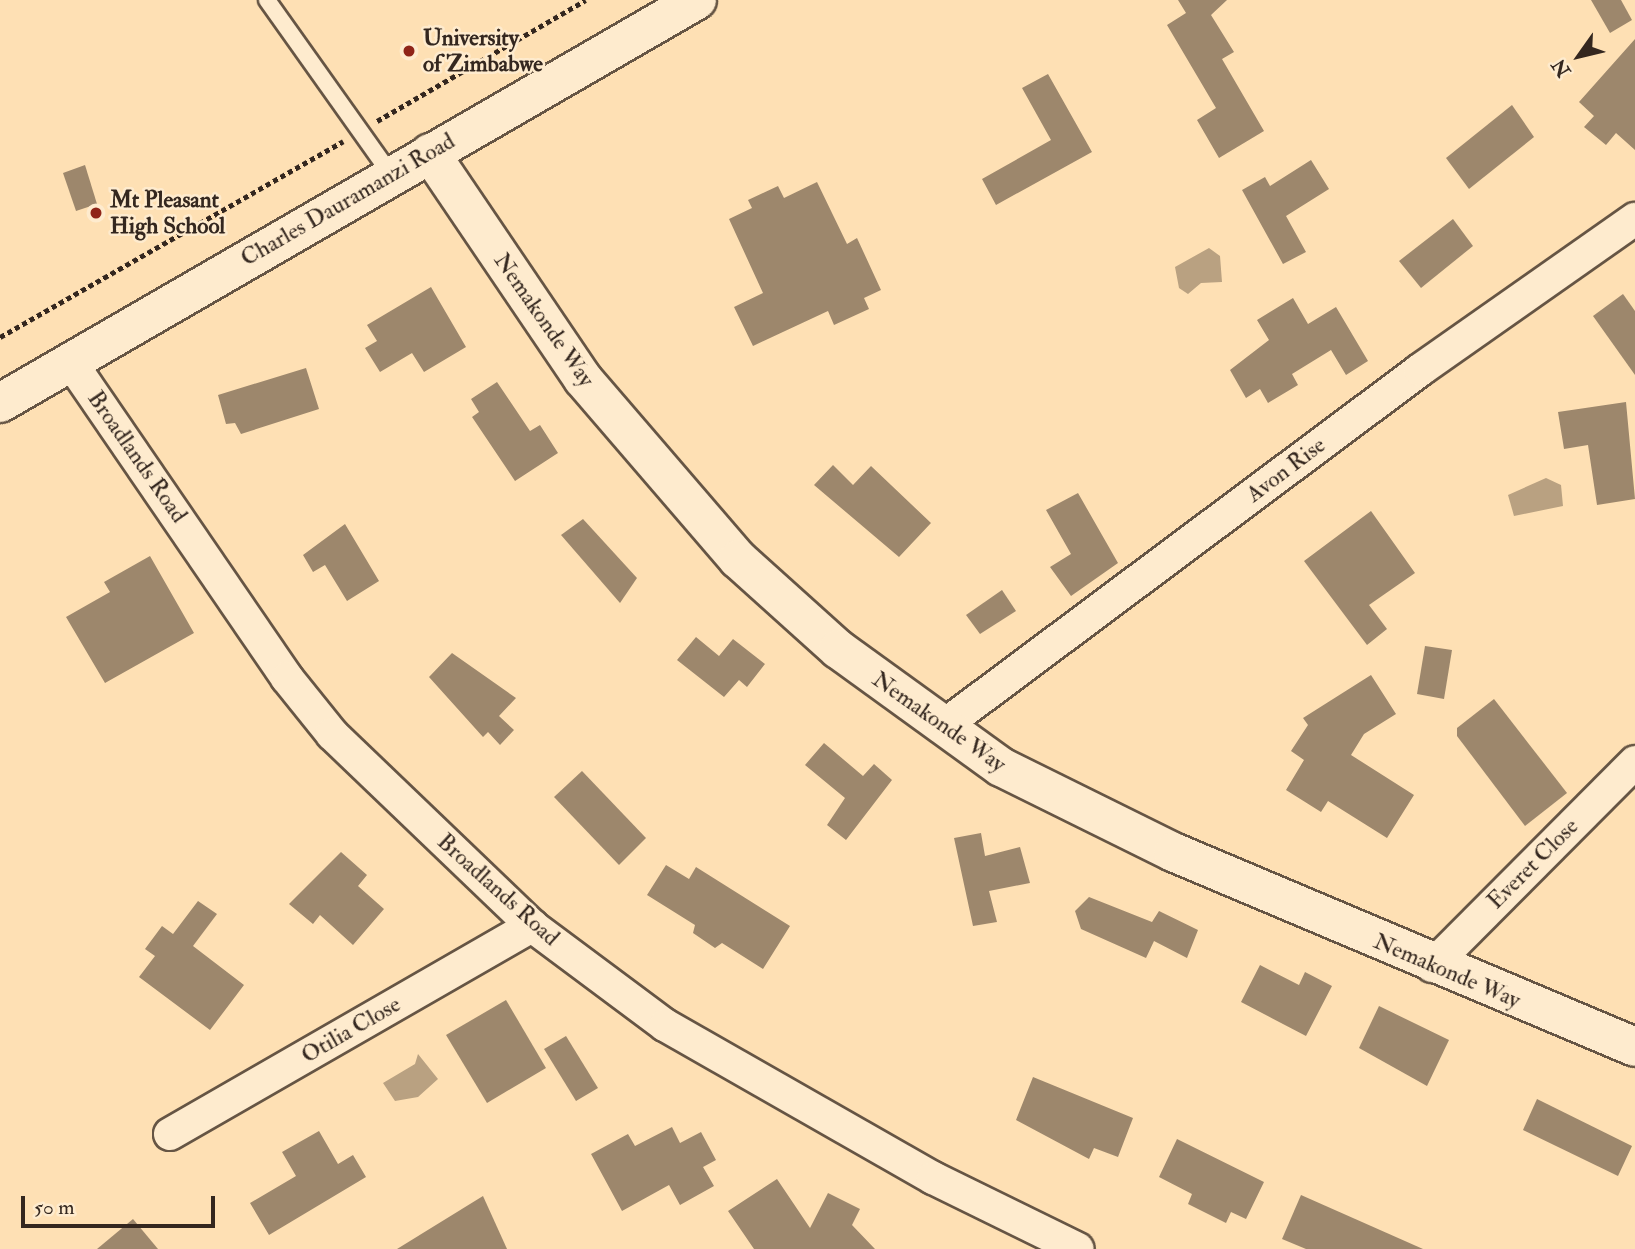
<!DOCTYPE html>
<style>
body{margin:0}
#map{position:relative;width:1635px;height:1249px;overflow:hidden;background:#fee0b4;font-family:"IM FELL Double Pica",serif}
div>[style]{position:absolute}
.water>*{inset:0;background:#b9a181}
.building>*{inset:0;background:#9d876c}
.path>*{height:4.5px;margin-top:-2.25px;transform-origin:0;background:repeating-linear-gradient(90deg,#34271f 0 5px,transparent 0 8.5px)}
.roads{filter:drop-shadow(2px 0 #654) drop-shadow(-2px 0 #654) drop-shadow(0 2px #654) drop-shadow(0 -2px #654)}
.lane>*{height:16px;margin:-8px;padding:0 8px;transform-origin:8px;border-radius:8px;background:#feebce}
.street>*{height:32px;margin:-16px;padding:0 16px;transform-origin:16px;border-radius:16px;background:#feebce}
.secondary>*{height:38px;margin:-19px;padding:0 19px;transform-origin:19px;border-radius:19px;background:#feebce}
.dots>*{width:19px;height:19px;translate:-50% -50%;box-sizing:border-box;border:4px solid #feebce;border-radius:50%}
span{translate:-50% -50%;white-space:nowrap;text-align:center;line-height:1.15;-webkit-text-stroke:5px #feebce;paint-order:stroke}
.poi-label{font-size:23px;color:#34271f;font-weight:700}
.left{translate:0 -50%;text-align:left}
.street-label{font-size:23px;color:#34271f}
.north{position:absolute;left:1544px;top:21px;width:70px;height:70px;-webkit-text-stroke:5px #feebce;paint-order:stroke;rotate:236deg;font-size:19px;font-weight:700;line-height:28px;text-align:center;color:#34271f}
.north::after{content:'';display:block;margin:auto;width:24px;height:32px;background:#34271f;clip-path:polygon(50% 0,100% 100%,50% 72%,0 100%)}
.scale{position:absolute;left:21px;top:1196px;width:194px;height:32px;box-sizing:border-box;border:4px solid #34271f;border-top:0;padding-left:9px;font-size:21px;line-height:24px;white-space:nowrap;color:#34271f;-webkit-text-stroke:5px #feebce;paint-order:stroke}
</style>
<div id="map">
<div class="water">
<div style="clip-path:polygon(1209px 248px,1220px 256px,1222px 282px,1201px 283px,1188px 294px,1179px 288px,1175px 267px)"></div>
<div style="clip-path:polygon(1546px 478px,1561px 485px,1563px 506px,1514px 516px,1508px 495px)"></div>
<div style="clip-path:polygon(418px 1054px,438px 1079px,418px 1097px,395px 1101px,383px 1083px,415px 1064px)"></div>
</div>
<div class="building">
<div style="clip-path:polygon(1178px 0,1227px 0,1211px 15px,1234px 52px,1222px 59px,1264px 131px,1219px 158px,1197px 120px,1216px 108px,1167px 25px,1186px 13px)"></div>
<div style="clip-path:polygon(1591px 0,1621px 0,1632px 20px,1610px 33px)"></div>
<div style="clip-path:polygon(1635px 39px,1635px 150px,1616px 133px,1606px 145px,1584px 127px,1594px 116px,1579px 102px)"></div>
<div style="clip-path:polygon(1048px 74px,1092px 152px,996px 205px,982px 179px,1051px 140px,1022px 88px)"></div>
<div style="clip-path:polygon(1512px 105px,1534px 137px,1469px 189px,1446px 158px)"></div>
<div style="clip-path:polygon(1311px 160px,1329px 189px,1286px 216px,1306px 252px,1283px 264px,1242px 190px,1265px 177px,1270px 186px)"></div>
<div style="clip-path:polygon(85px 165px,97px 204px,76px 211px,63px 173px)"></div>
<div style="clip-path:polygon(817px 182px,847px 244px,857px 238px,881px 290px,864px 298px,869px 309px,834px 325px,828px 311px,753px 346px,734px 307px,763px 293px,729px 219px,752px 208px,748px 200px,778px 186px,784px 198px)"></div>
<div style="clip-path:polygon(1453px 219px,1473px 246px,1421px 288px,1399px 261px)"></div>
<div style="clip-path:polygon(431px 287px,466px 347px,424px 372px,412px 353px,380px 372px,365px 348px,377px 341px,367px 325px)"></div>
<div style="clip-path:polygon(1623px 294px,1635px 311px,1635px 375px,1593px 316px)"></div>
<div style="clip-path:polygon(1293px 298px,1308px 324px,1336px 307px,1368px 361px,1346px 375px,1331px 350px,1292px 374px,1298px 385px,1268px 403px,1260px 389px,1246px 398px,1230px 370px,1269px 340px,1257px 320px)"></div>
<div style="clip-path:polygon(306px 368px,319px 409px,241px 434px,235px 423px,226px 424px,218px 395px)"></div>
<div style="clip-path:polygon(497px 382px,530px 431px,540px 425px,558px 453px,515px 481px,472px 417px,479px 412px,471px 399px)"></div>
<div style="clip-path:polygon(1626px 402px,1635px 499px,1597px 505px,1588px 445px,1564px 449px,1558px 412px)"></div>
<div style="clip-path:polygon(833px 465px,853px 485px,871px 466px,931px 523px,899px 557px,814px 485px)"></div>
<div style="clip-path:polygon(1078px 493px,1118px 563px,1071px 596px,1050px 567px,1071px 554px,1046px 510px)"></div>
<div style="clip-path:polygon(1371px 511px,1415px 573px,1369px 605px,1387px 629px,1367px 645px,1304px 561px)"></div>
<div style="clip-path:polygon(583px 519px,637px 578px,620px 603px,561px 535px)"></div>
<div style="clip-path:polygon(345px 524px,379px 581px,347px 601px,325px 565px,313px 572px,303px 555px)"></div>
<div style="clip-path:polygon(150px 556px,194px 633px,105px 683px,66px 617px,110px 592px,104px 582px)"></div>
<div style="clip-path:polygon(1002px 590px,1016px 611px,980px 634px,966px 615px)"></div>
<div style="clip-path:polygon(696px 637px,719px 656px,733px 639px,765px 664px,747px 687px,739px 680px,724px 697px,677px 660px)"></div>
<div style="clip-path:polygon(1425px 646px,1452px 650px,1444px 699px,1417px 694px)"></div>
<div style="clip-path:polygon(452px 653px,516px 698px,499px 716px,514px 730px,500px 745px,488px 732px,483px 737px,429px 677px)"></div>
<div style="clip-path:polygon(1371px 675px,1396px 714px,1364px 734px,1351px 755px,1414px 795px,1387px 838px,1328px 801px,1321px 812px,1286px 790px,1304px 760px,1291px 751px,1308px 725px,1303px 718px)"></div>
<div style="clip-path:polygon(1494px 699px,1567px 793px,1525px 826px,1457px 736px,1457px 728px)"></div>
<div style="clip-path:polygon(824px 743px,863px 776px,874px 764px,892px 780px,846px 840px,827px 825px,845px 798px,805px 765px)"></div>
<div style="clip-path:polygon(582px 771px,646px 838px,619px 865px,554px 797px)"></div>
<div style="clip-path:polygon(981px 833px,985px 856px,1020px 847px,1030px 883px,989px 891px,997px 922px,973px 926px,954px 838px)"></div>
<div style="clip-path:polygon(341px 852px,367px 875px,358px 886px,384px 909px,353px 945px,320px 915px,313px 924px,289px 904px)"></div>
<div style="clip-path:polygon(666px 865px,689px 879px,696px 867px,790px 926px,763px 969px,722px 943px,715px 948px,693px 933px,695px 925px,647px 895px)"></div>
<div style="clip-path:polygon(1089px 897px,1152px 922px,1159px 911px,1198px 930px,1187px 958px,1154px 941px,1146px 958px,1081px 929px,1075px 911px)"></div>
<div style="clip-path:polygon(198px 901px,217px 914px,193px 946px,244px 985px,210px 1030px,139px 977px,155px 956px,145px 949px,162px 926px,173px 934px)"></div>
<div style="clip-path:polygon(1260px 965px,1299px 985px,1305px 972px,1332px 986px,1306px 1036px,1241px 1002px)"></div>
<div style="clip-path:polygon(506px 1000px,546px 1068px,487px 1103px,446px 1035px)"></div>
<div style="clip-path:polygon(1379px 1006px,1449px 1040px,1427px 1086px,1359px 1048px)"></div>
<div style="clip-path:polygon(566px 1036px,598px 1088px,576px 1101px,544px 1049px)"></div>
<div style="clip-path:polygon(1033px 1077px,1133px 1118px,1118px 1157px,1094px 1148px,1089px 1159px,1016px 1120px)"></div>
<div style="clip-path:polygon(1537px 1099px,1632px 1146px,1618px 1176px,1523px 1130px)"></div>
<div style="clip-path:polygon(672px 1127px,680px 1143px,701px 1132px,716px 1160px,703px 1167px,714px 1186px,680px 1205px,669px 1185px,622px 1211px,591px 1154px,628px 1134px,635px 1146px)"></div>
<div style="clip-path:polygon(319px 1131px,338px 1164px,353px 1155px,366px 1177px,269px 1235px,250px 1203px,296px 1176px,282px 1152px)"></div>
<div style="clip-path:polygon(1177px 1139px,1264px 1182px,1246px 1219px,1231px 1212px,1226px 1223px,1188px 1204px,1192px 1194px,1159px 1177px)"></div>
<div style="clip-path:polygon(777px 1179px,810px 1228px,828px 1193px,860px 1209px,852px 1225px,875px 1249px,754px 1249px,728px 1211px)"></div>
<div style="clip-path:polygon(1301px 1195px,1423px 1249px,1306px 1249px,1282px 1239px)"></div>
<div style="clip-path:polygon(483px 1196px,507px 1249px,397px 1249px)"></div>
<div style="clip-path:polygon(133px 1219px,158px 1249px,97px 1249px)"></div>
</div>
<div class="path">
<div style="left:377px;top:121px;width:241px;rotate:-30.1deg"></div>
<div style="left:0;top:337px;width:395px;rotate:-29.7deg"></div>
</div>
<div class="roads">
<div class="lane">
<div style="left:267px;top:0;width:216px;rotate:54.6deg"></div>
</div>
<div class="street">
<div style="left:70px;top:361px;width:384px;rotate:55.6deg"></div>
<div style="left:287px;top:678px;width:72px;rotate:51.2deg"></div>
<div style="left:332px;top:734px;width:277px;rotate:43.8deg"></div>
<div style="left:532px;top:926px;width:166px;rotate:36.7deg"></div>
<div style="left:665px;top:1025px;width:309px;rotate:29.7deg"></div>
<div style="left:933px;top:1178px;width:161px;rotate:26.1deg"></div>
<div style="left:942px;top:727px;width:597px;rotate:-36.75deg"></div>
<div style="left:1420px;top:370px;width:263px;rotate:-35.1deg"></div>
<div style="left:1432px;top:966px;width:288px;rotate:-45.1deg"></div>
<div style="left:170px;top:1134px;width:418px;rotate:-29.9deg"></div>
</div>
<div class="secondary">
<div style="left:430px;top:153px;width:273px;rotate:55.9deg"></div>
<div style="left:583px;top:379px;width:238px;rotate:49.3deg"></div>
<div style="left:738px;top:559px;width:135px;rotate:42deg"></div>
<div style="left:838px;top:649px;width:201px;rotate:35.9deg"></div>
<div style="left:1001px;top:767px;width:192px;rotate:26.3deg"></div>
<div style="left:1173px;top:852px;width:501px;rotate:22.88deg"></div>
<div style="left:0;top:403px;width:805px;rotate:-30.04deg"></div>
</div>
</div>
<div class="dots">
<div style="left:409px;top:51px;background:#8f2418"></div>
<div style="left:96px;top:213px;background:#8f2418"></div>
</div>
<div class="poi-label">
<span class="left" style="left:423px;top:51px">University<br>of Zimbabwe</span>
<span class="left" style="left:110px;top:213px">Mt Pleasant<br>High School</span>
</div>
<div class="street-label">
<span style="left:348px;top:200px;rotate:-30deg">Charles Dauramanzi Road</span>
<span style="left:544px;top:320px;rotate:55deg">Nemakonde Way</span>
<span style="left:137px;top:457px;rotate:55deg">Broadlands Road</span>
<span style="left:1286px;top:470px;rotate:-37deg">Avon Rise</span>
<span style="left:939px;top:722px;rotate:35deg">Nemakonde Way</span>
<span style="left:1533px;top:864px;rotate:-45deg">Everet Close</span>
<span style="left:498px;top:890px;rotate:42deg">Broadlands Road</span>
<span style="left:1447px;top:971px;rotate:23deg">Nemakonde Way</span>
<span style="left:351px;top:1030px;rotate:-30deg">Otilia Close</span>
</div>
<div class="north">N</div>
<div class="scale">50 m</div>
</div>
